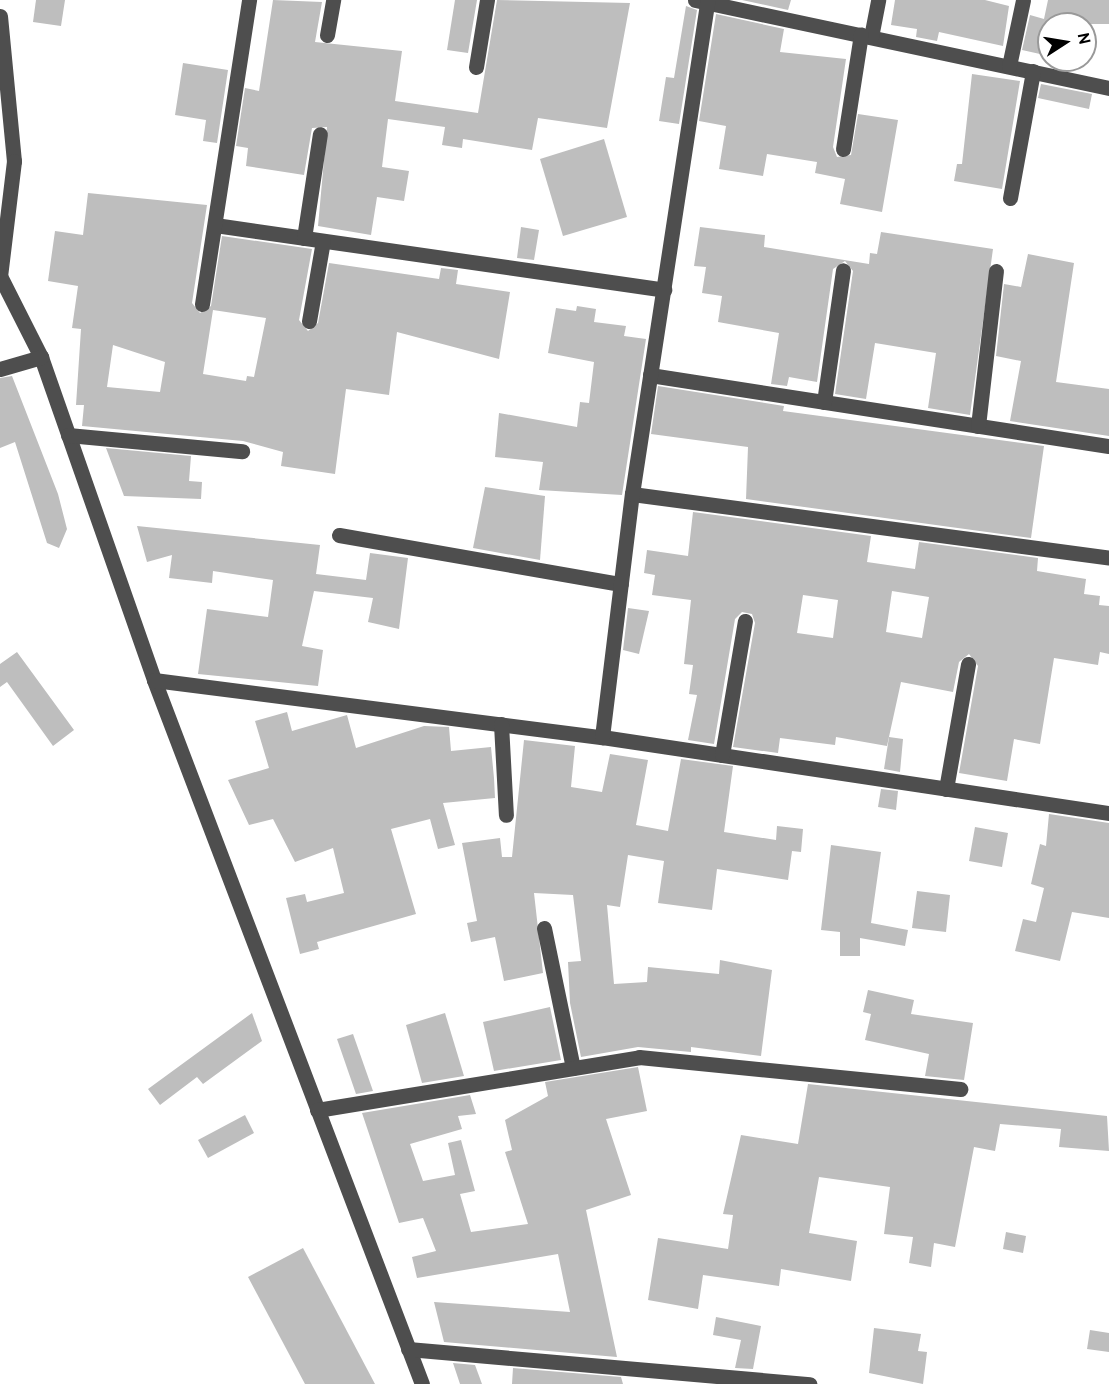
<!DOCTYPE html>
<style>
body{margin:0}
#map{position:relative;width:1109px;height:1384px;overflow:hidden;background:#fff;font-family:Overpass,sans-serif}
div>[style]{position:absolute}
.building>*{inset:0;background:#bebebe}
.minor>*{height:15px;margin:-7.5px;padding:0 7.5px;transform-origin:7.5px;border-radius:7.5px;background:#4e4e4e}
span{translate:-50% -50%;white-space:nowrap;text-align:center;line-height:1.15;-webkit-text-stroke:5px #fff;paint-order:stroke}
.north{position:absolute;left:1037px;top:12px;width:60px;height:60px;box-sizing:border-box;background:#fff;border:2px solid #999;border-radius:50%;rotate:78deg;font-size:16px;font-weight:700;line-height:24px;text-align:center;color:#000}
.north::after{content:'';display:block;margin:auto;width:21px;height:27px;background:#000;clip-path:polygon(50% 0,100% 100%,50% 72%,0 100%)}
</style>
<div id="map">
<div class="building">
<div style="clip-path:polygon(36px 0,65px 0,61px 26px,33px 22px)"></div>
<div style="clip-path:polygon(273px 0,322px 2px,315px 42px,402px 51px,395px 101px,478px 113px,497px 0,630px 3px,607px 128px,538px 118px,532px 150px,463px 139px,462px 148px,442px 145px,445px 127px,388px 119px,382px 167px,409px 171px,404px 201px,377px 197px,371px 235px,318px 226px,327px 127px,312px 128px,304px 175px,246px 166px,248px 148px,236px 146px,245px 88px,259px 91px)"></div>
<div style="clip-path:polygon(455px 0,477px 0,468px 53px,447px 50px)"></div>
<div style="clip-path:polygon(742px 0,791px 0,788px 10px)"></div>
<div style="clip-path:polygon(895px 0,985px 0,1009px 6px,1003px 46px,939px 32px,937px 41px,916px 37px,917px 29px,891px 25px)"></div>
<div style="clip-path:polygon(1048px 0,1109px 0,1109px 24px,1049px 24px,1049px 56px,1022px 50px,1030px 15px,1044px 19px)"></div>
<div style="clip-path:polygon(686px 6px,697px 10px,679px 124px,659px 121px,666px 77px,674px 78px)"></div>
<div style="clip-path:polygon(716px 14px,784px 29px,780px 52px,846px 59px,833px 147px,837px 157px,851px 155px,858px 114px,898px 120px,882px 212px,840px 204px,845px 179px,815px 173px,817px 162px,767px 154px,763px 176px,719px 169px,726px 126px,699px 121px)"></div>
<div style="clip-path:polygon(183px 63px,228px 70px,217px 143px,203px 141px,206px 120px,175px 115px)"></div>
<div style="clip-path:polygon(972px 74px,1020px 81px,1002px 189px,954px 181px,957px 164px,962px 164px)"></div>
<div style="clip-path:polygon(1041px 84px,1092px 94px,1089px 109px,1038px 98px)"></div>
<div style="clip-path:polygon(604px 139px,627px 217px,563px 236px,540px 159px)"></div>
<div style="clip-path:polygon(evenodd,88px 193px,207px 205px,192px 303px,200px 313px,211px 306px,222px 236px,312px 249px,299px 320px,308px 331px,318px 323px,329px 263px,439px 279px,441px 268px,458px 270px,456px 284px,510px 292px,499px 359px,397px 332px,389px 395px,346px 389px,335px 474px,281px 466px,283px 452px,243px 441px,82px 426px,84px 405px,76px 405px,81px 329px,72px 328px,78px 286px,48px 281px,55px 231px,83px 235px,88px 193px,213px 310px,266px 318px,254px 377px,247px 376px,246px 381px,203px 374px,213px 310px,88px 193px,113px 345px,165px 362px,160px 392px,107px 387px,113px 345px)"></div>
<div style="clip-path:polygon(521px 227px,539px 230px,534px 260px,517px 258px)"></div>
<div style="clip-path:polygon(700px 227px,765px 235px,764px 247px,869px 264px,870px 253px,877px 254px,881px 232px,993px 249px,970px 415px,928px 408px,936px 353px,875px 343px,866px 399px,835px 394px,853px 271px,845px 261px,833px 269px,817px 382px,789px 377px,787px 386px,771px 384px,779px 333px,718px 322px,722px 296px,702px 293px,706px 267px,694px 266px)"></div>
<div style="clip-path:polygon(1028px 254px,1074px 263px,1056px 382px,1109px 389px,1109px 436px,1010px 421px,1021px 361px,996px 356px,1004px 284px,1021px 287px)"></div>
<div style="clip-path:polygon(577px 306px,596px 309px,594px 322px,626px 326px,624px 336px,646px 339px,622px 495px,539px 490px,543px 462px,495px 457px,499px 413px,577px 427px,580px 402px,589px 403px,594px 362px,548px 353px,556px 308px,576px 311px)"></div>
<div style="clip-path:polygon(12px 376px,58px 494px,67px 529px,59px 548px,47px 543px,15px 442px,0 448px,0 378px)"></div>
<div style="clip-path:polygon(658px 386px,784px 406px,783px 411px,1044px 446px,1031px 538px,746px 499px,748px 447px,651px 434px)"></div>
<div style="clip-path:polygon(106px 448px,191px 456px,189px 481px,202px 482px,201px 499px,124px 496px)"></div>
<div style="clip-path:polygon(485px 487px,545px 496px,540px 560px,473px 548px)"></div>
<div style="clip-path:polygon(evenodd,693px 512px,871px 536px,867px 562px,915px 569px,919px 542px,1038px 558px,1037px 571px,1086px 579px,1084px 594px,1100px 596px,1099px 605px,1109px 606px,1109px 654px,1100px 652px,1098px 665px,1054px 658px,1040px 744px,1014px 739px,1007px 781px,959px 773px,978px 666px,969px 654px,959px 662px,953px 692px,901px 682px,887px 746px,836px 737px,835px 745px,780px 738px,778px 753px,733px 747px,755px 623px,752px 614px,742px 612px,735px 619px,714px 744px,688px 740px,697px 695px,689px 694px,693px 665px,684px 664px,691px 600px,652px 595px,655px 575px,644px 573px,647px 550px,688px 556px,693px 512px,892px 591px,929px 597px,922px 638px,886px 632px,892px 591px,693px 512px,803px 595px,838px 600px,833px 638px,797px 633px,803px 595px)"></div>
<div style="clip-path:polygon(137px 526px,320px 545px,316px 574px,366px 580px,370px 553px,408px 558px,399px 629px,368px 622px,373px 598px,314px 591px,302px 646px,323px 650px,318px 686px,198px 674px,207px 609px,268px 617px,273px 580px,213px 571px,212px 583px,169px 578px,172px 555px,147px 562px)"></div>
<div style="clip-path:polygon(628px 608px,649px 611px,639px 654px,623px 650px)"></div>
<div style="clip-path:polygon(17px 652px,74px 730px,53px 746px,7px 682px,0 687px,0 664px)"></div>
<div style="clip-path:polygon(287px 712px,292px 731px,347px 715px,356px 748px,424px 726px,449px 727px,451px 751px,491px 747px,494px 778px,495px 798px,443px 803px,455px 845px,438px 849px,430px 819px,391px 829px,416px 914px,317px 942px,319px 949px,300px 954px,286px 898px,305px 894px,307px 902px,344px 893px,333px 848px,295px 862px,273px 819px,249px 825px,228px 780px,269px 768px,255px 721px)"></div>
<div style="clip-path:polygon(889px 737px,903px 739px,900px 772px,884px 769px)"></div>
<div style="clip-path:polygon(524px 740px,575px 746px,571px 787px,602px 792px,610px 754px,648px 760px,636px 825px,668px 831px,681px 759px,733px 766px,724px 832px,776px 840px,777px 826px,803px 829px,801px 852px,792px 851px,788px 880px,717px 869px,712px 910px,658px 903px,664px 861px,628px 855px,620px 907px,607px 905px,614px 984px,647px 982px,648px 967px,719px 974px,720px 960px,772px 970px,761px 1056px,691px 1047px,691px 1052px,638px 1047px,581px 1057px,570px 1003px,568px 962px,581px 961px,573px 895px,534px 893px,543px 973px,504px 981px,495px 937px,471px 942px,467px 923px,477px 921px,462px 843px,500px 838px,502px 857px,512px 857px)"></div>
<div style="clip-path:polygon(881px 789px,898px 791px,896px 810px,878px 807px)"></div>
<div style="clip-path:polygon(1049px 814px,1109px 823px,1109px 918px,1072px 912px,1060px 961px,1015px 951px,1023px 919px,1036px 922px,1044px 888px,1031px 884px,1040px 844px,1046px 846px)"></div>
<div style="clip-path:polygon(975px 827px,1008px 833px,1002px 867px,969px 861px)"></div>
<div style="clip-path:polygon(831px 845px,881px 852px,871px 923px,908px 930px,905px 946px,860px 938px,860px 956px,840px 956px,840px 932px,821px 930px)"></div>
<div style="clip-path:polygon(917px 891px,950px 895px,946px 932px,912px 928px)"></div>
<div style="clip-path:polygon(868px 990px,914px 1000px,911px 1014px,973px 1023px,964px 1080px,925px 1076px,929px 1054px,865px 1040px,871px 1014px,863px 1012px)"></div>
<div style="clip-path:polygon(550px 1007px,561px 1060px,494px 1071px,483px 1022px)"></div>
<div style="clip-path:polygon(252px 1013px,262px 1041px,203px 1084px,197px 1077px,160px 1105px,148px 1089px)"></div>
<div style="clip-path:polygon(445px 1013px,464px 1076px,422px 1083px,406px 1025px)"></div>
<div style="clip-path:polygon(353px 1034px,373px 1091px,356px 1094px,337px 1039px)"></div>
<div style="clip-path:polygon(638px 1067px,647px 1111px,606px 1119px,631px 1195px,586px 1210px,617px 1357px,444px 1342px,434px 1302px,570px 1312px,558px 1254px,417px 1278px,412px 1257px,436px 1251px,423px 1218px,399px 1223px,362px 1113px,470px 1095px,476px 1114px,458px 1116px,462px 1129px,410px 1144px,423px 1181px,455px 1175px,448px 1143px,461px 1140px,475px 1191px,460px 1194px,471px 1232px,528px 1224px,505px 1152px,512px 1150px,505px 1120px,548px 1096px,545px 1082px)"></div>
<div style="clip-path:polygon(808px 1084px,1107px 1116px,1109px 1151px,1059px 1147px,1061px 1129px,1000px 1124px,995px 1151px,974px 1147px,955px 1247px,934px 1243px,931px 1267px,909px 1263px,913px 1237px,884px 1234px,890px 1187px,819px 1177px,809px 1233px,857px 1241px,851px 1281px,781px 1269px,779px 1286px,703px 1275px,698px 1309px,648px 1300px,658px 1238px,728px 1249px,733px 1215px,723px 1214px,741px 1135px,798px 1144px)"></div>
<div style="clip-path:polygon(245px 1115px,254px 1133px,208px 1158px,198px 1140px)"></div>
<div style="clip-path:polygon(1006px 1232px,1026px 1236px,1023px 1253px,1003px 1249px)"></div>
<div style="clip-path:polygon(303px 1248px,375px 1384px,305px 1384px,248px 1277px)"></div>
<div style="clip-path:polygon(716px 1317px,761px 1326px,753px 1369px,735px 1368px,741px 1340px,713px 1335px)"></div>
<div style="clip-path:polygon(874px 1328px,921px 1334px,918px 1351px,927px 1352px,923px 1384px,869px 1373px)"></div>
<div style="clip-path:polygon(1090px 1330px,1109px 1333px,1109px 1352px,1087px 1349px)"></div>
<div style="clip-path:polygon(453px 1363px,475px 1365px,482px 1384px,460px 1384px)"></div>
<div style="clip-path:polygon(513px 1368px,621px 1377px,623px 1384px,512px 1384px)"></div>
</div>
<div class="minor">
<div style="left:695px;top:0;width:423px;rotate:12deg"></div>
<div style="left:0;top:16px;width:146px;rotate:84.5deg"></div>
<div style="left:14px;top:161px;width:117px;rotate:96.9deg"></div>
<div style="left:327px;top:35px;width:36px;rotate:-80deg"></div>
<div style="left:871px;top:37px;width:38px;rotate:-79deg"></div>
<div style="left:1009px;top:66px;width:67px;rotate:-78deg"></div>
<div style="left:476px;top:67px;width:68px;rotate:-80.7deg"></div>
<div style="left:843px;top:149px;width:116px;rotate:-81.1deg"></div>
<div style="left:1010px;top:198px;width:129px;rotate:-79.7deg"></div>
<div style="left:215px;top:225px;width:454px;rotate:8.2deg"></div>
<div style="left:304px;top:238px;width:105px;rotate:-81.3deg"></div>
<div style="left:0;top:276px;width:91px;rotate:63.2deg"></div>
<div style="left:41px;top:357px;width:342px;rotate:70.7deg"></div>
<div style="left:154px;top:680px;width:753px;rotate:69.16deg"></div>
<div style="left:202px;top:304px;width:308px;rotate:-81.2deg"></div>
<div style="left:309px;top:321px;width:81px;rotate:-80.1deg"></div>
<div style="left:0;top:369px;width:43px;rotate:-16.3deg"></div>
<div style="left:650px;top:375px;width:464px;rotate:8.8deg"></div>
<div style="left:824px;top:402px;width:133px;rotate:-81.8deg"></div>
<div style="left:978px;top:426px;width:156px;rotate:-83.4deg"></div>
<div style="left:68px;top:435px;width:175px;rotate:5.3deg"></div>
<div style="left:632px;top:494px;width:481px;rotate:7.6deg"></div>
<div style="left:339px;top:535px;width:286px;rotate:9.9deg"></div>
<div style="left:154px;top:680px;width:452px;rotate:7.3deg"></div>
<div style="left:602px;top:737px;width:513px;rotate:8.53deg"></div>
<div style="left:501px;top:724px;width:91px;rotate:86.9deg"></div>
<div style="left:602px;top:737px;width:245px;rotate:-83deg"></div>
<div style="left:632px;top:494px;width:500px;rotate:-81.3deg"></div>
<div style="left:722px;top:755px;width:136px;rotate:-80.3deg"></div>
<div style="left:946px;top:789px;width:127px;rotate:-80deg"></div>
<div style="left:544px;top:928px;width:143px;rotate:78.3deg"></div>
<div style="left:317px;top:1110px;width:326px;rotate:-9.3deg"></div>
<div style="left:639px;top:1057px;width:323px;rotate:5.7deg"></div>
<div style="left:408px;top:1349px;width:403px;rotate:5deg"></div>
</div>
<div class="north">N</div>
</div>
